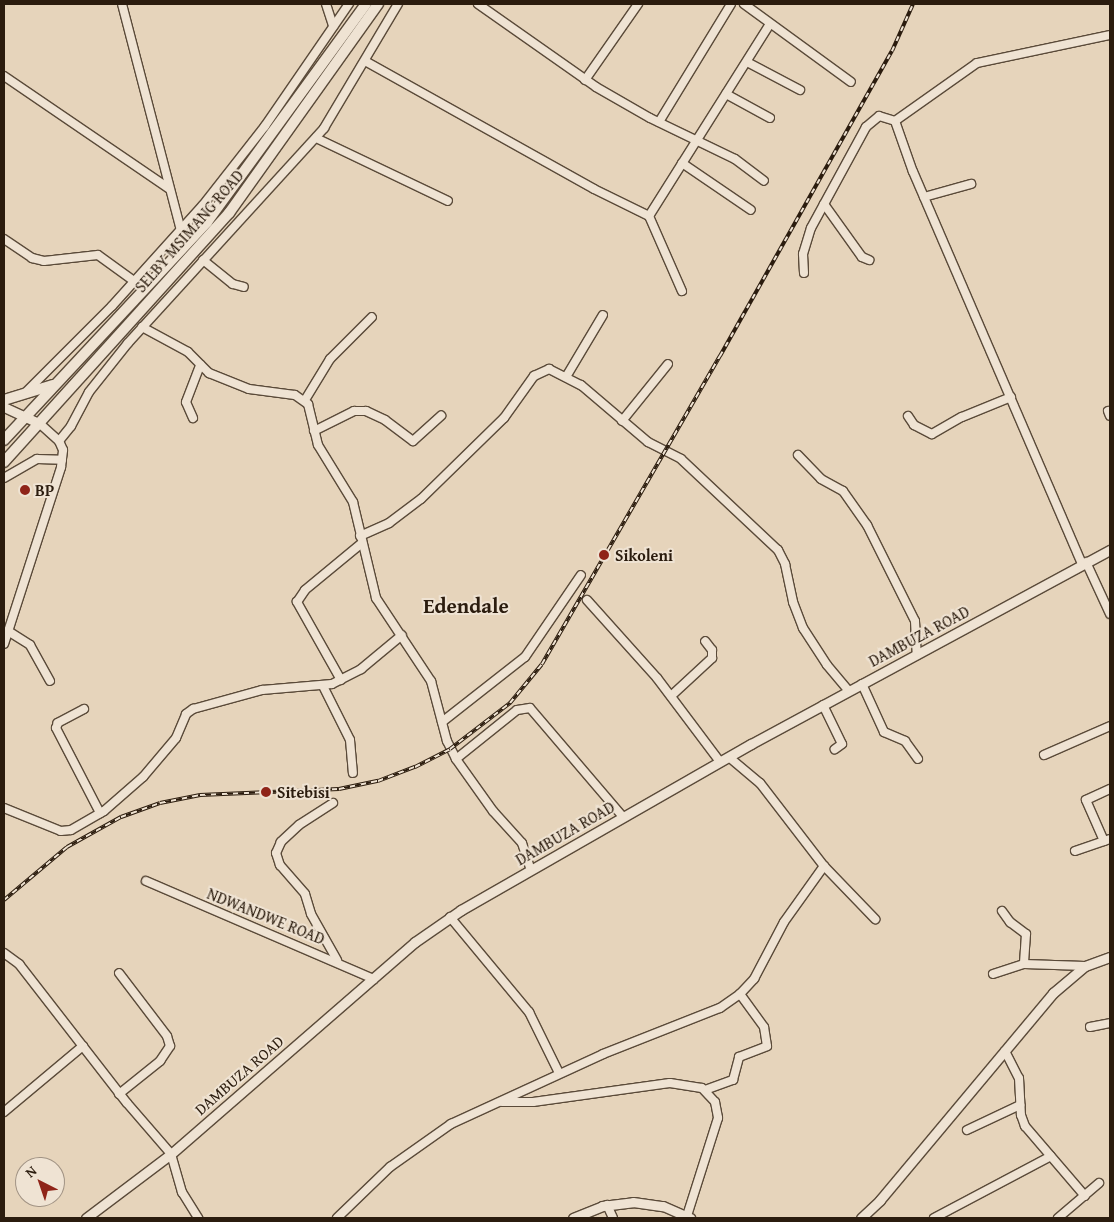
<!DOCTYPE html>
<style>
body{margin:0}
#map{position:relative;width:1114px;height:1222px;overflow:hidden;background:#e6d4bb;font-family:"Gentium Book Plus",serif}
div>[style]{position:absolute}
.roads{filter:drop-shadow(1px 0 #5a4a39) drop-shadow(-1px 0 #5a4a39) drop-shadow(0 1px #5a4a39) drop-shadow(0 -1px #5a4a39)}
.minor>*{height:8px;margin:-4px;padding:0 4px;transform-origin:4px;border-radius:4px;background:#efe3d3}
.tertiary>*{height:9px;margin:-4.5px;padding:0 4.5px;transform-origin:4.5px;border-radius:4.5px;background:#efe3d3}
.secondary>*{height:10px;margin:-5px;padding:0 5px;transform-origin:5px;border-radius:5px;background:#efe3d3}
.rail>*{height:4px;margin-top:-2px;transform-origin:0;background:repeating-linear-gradient(90deg,#efe3d3 0 5.5px,#2b1c0e 0 11px);box-sizing:border-box;border-block:1px solid #2b1c0e}
.dots>*{width:14px;height:14px;translate:-50% -50%;box-sizing:border-box;border:2px solid #efe3d3;border-radius:50%}
span{translate:-50% -50%;white-space:nowrap;text-align:center;line-height:1.15;-webkit-text-stroke:4px #efe3d3;paint-order:stroke}
.street-label{font-size:16px;color:#2b1c0e}
.poi-label{font-size:16px;color:#2b1c0e;font-weight:700}
.left{translate:0 -50%;text-align:left}
.district-label{font-size:21px;color:#2b1c0e;font-weight:700}
.frame{position:absolute;inset:0;border:5px solid #2b1c0e;pointer-events:none}
.north{position:absolute;left:15px;top:1157px;width:50px;height:50px;box-sizing:border-box;background:#efe3d3;border:1px solid #a19384;border-radius:50%;rotate:319deg;font-size:14px;font-weight:700;line-height:20px;text-align:center;color:#2b1c0e}
.north::after{content:'';display:block;margin:auto;width:18px;height:22px;background:#8f2418;clip-path:polygon(50% 0,100% 100%,50% 72%,0 100%)}
</style>
<div id="map">
<div class="roads">
<div class="minor">
<div style="left:122px;top:4px;width:235px;rotate:75.4deg"></div>
<div style="left:326px;top:4px;width:23px;rotate:72deg"></div>
<div style="left:478px;top:4px;width:144px;rotate:35.1deg"></div>
<div style="left:596px;top:87px;width:62px;rotate:29.9deg"></div>
<div style="left:650px;top:118px;width:94px;rotate:25.8deg"></div>
<div style="left:735px;top:159px;width:36px;rotate:37deg"></div>
<div style="left:744px;top:4px;width:132px;rotate:36.1deg"></div>
<div style="left:365px;top:61px;width:262px;rotate:29.2deg"></div>
<div style="left:594px;top:189px;width:61px;rotate:26.1deg"></div>
<div style="left:649px;top:216px;width:82px;rotate:66.3deg"></div>
<div style="left:747px;top:62px;width:60px;rotate:27.8deg"></div>
<div style="left:4px;top:76px;width:199px;rotate:34.3deg"></div>
<div style="left:585px;top:80px;width:93px;rotate:-55.1deg"></div>
<div style="left:726px;top:94px;width:50px;rotate:28.6deg"></div>
<div style="left:659px;top:122px;width:138px;rotate:-58.6deg"></div>
<div style="left:316px;top:138px;width:146px;rotate:25.5deg"></div>
<div style="left:682px;top:163px;width:83px;rotate:34.3deg"></div>
<div style="left:924px;top:197px;width:49px;rotate:-15.5deg"></div>
<div style="left:824px;top:204px;width:65px;rotate:54.4deg"></div>
<div style="left:862px;top:257px;width:8px;rotate:23deg"></div>
<div style="left:649px;top:216px;width:227px;rotate:-57.8deg"></div>
<div style="left:4px;top:239px;width:34px;rotate:34deg"></div>
<div style="left:32px;top:258px;width:12px;rotate:14deg"></div>
<div style="left:44px;top:261px;width:54px;rotate:-6.3deg"></div>
<div style="left:98px;top:255px;width:58px;rotate:35.9deg"></div>
<div style="left:203px;top:260px;width:38px;rotate:39deg"></div>
<div style="left:233px;top:284px;width:11px;rotate:15deg"></div>
<div style="left:804px;top:273px;width:19px;rotate:-93deg"></div>
<div style="left:803px;top:254px;width:27px;rotate:-73deg"></div>
<div style="left:811px;top:228px;width:115px;rotate:-61.4deg"></div>
<div style="left:866px;top:127px;width:17px;rotate:-40deg"></div>
<div style="left:879px;top:116px;width:17px;rotate:17deg"></div>
<div style="left:142px;top:327px;width:52px;rotate:28.5deg"></div>
<div style="left:188px;top:352px;width:30px;rotate:45deg"></div>
<div style="left:209px;top:373px;width:43px;rotate:21.8deg"></div>
<div style="left:249px;top:389px;width:46px;rotate:7.4deg"></div>
<div style="left:295px;top:395px;width:16px;rotate:35deg"></div>
<div style="left:308px;top:404px;width:42px;rotate:76.3deg"></div>
<div style="left:318px;top:445px;width:67px;rotate:58.4deg"></div>
<div style="left:353px;top:502px;width:99px;rotate:76.5deg"></div>
<div style="left:376px;top:598px;width:100px;rotate:56.5deg"></div>
<div style="left:431px;top:681px;width:62px;rotate:75.1deg"></div>
<div style="left:447px;top:741px;width:20px;rotate:63deg"></div>
<div style="left:456px;top:759px;width:64px;rotate:54.6deg"></div>
<div style="left:493px;top:811px;width:43px;rotate:47.8deg"></div>
<div style="left:522px;top:843px;width:28px;rotate:72deg"></div>
<div style="left:566px;top:377px;width:72px;rotate:-59.2deg"></div>
<div style="left:25px;top:393px;width:123px;rotate:-45deg"></div>
<div style="left:112px;top:306px;width:136px;rotate:-48deg"></div>
<div style="left:203px;top:205px;width:100px;rotate:-51.9deg"></div>
<div style="left:265px;top:126px;width:148px;rotate:-55.5deg"></div>
<div style="left:305px;top:400px;width:48px;rotate:-58.6deg"></div>
<div style="left:330px;top:359px;width:59px;rotate:-45deg"></div>
<div style="left:1108px;top:411px;width:5px;rotate:68deg"></div>
<div style="left:908px;top:416px;width:11px;rotate:56deg"></div>
<div style="left:914px;top:425px;width:20px;rotate:27deg"></div>
<div style="left:932px;top:434px;width:34px;rotate:-30deg"></div>
<div style="left:962px;top:417px;width:53px;rotate:-22.2deg"></div>
<div style="left:193px;top:418px;width:17px;rotate:-114deg"></div>
<div style="left:186px;top:402px;width:40px;rotate:-69deg"></div>
<div style="left:622px;top:421px;width:73px;rotate:-51.1deg"></div>
<div style="left:314px;top:431px;width:45px;rotate:-26.6deg"></div>
<div style="left:354px;top:411px;width:12px"></div>
<div style="left:366px;top:411px;width:21px;rotate:25deg"></div>
<div style="left:385px;top:420px;width:35px;rotate:37deg"></div>
<div style="left:413px;top:441px;width:38px;rotate:-42deg"></div>
<div style="left:59px;top:441px;width:19px;rotate:-51deg"></div>
<div style="left:71px;top:426px;width:38px;rotate:-62deg"></div>
<div style="left:89px;top:392px;width:63px;rotate:-51.5deg"></div>
<div style="left:128px;top:343px;width:291px;rotate:-47.6deg"></div>
<div style="left:324px;top:128px;width:144px;rotate:-59.2deg"></div>
<div style="left:798px;top:455px;width:33px;rotate:46deg"></div>
<div style="left:821px;top:479px;width:25px;rotate:29deg"></div>
<div style="left:843px;top:491px;width:42px;rotate:54.8deg"></div>
<div style="left:867px;top:525px;width:107px;rotate:63.4deg"></div>
<div style="left:915px;top:621px;width:34px;rotate:87deg"></div>
<div style="left:4px;top:478px;width:38px;rotate:-30deg"></div>
<div style="left:37px;top:459px;width:25px;rotate:2deg"></div>
<div style="left:360px;top:536px;width:32px;rotate:-24deg"></div>
<div style="left:389px;top:523px;width:40px;rotate:-37deg"></div>
<div style="left:421px;top:499px;width:116px;rotate:-44.3deg"></div>
<div style="left:504px;top:418px;width:52px;rotate:-54.5deg"></div>
<div style="left:534px;top:376px;width:17px;rotate:-25deg"></div>
<div style="left:549px;top:369px;width:36px;rotate:27deg"></div>
<div style="left:581px;top:385px;width:88px;rotate:40.4deg"></div>
<div style="left:648px;top:442px;width:37px;rotate:27deg"></div>
<div style="left:681px;top:459px;width:133px;rotate:43.2deg"></div>
<div style="left:778px;top:550px;width:16px;rotate:63deg"></div>
<div style="left:785px;top:564px;width:39px;rotate:78deg"></div>
<div style="left:793px;top:602px;width:28px;rotate:69deg"></div>
<div style="left:803px;top:628px;width:44px;rotate:57deg"></div>
<div style="left:827px;top:665px;width:34px;rotate:50deg"></div>
<div style="left:1086px;top:562px;width:57px;rotate:65.2deg"></div>
<div style="left:1082px;top:564px;width:427px;rotate:-113.3deg"></div>
<div style="left:913px;top:172px;width:54px;rotate:-109.4deg"></div>
<div style="left:895px;top:121px;width:100px;rotate:-35.3deg"></div>
<div style="left:977px;top:63px;width:136px;rotate:-11.9deg"></div>
<div style="left:587px;top:600px;width:105px;rotate:48.1deg"></div>
<div style="left:657px;top:678px;width:105px;rotate:53.1deg"></div>
<div style="left:8px;top:631px;width:26px;rotate:32deg"></div>
<div style="left:30px;top:645px;width:41px;rotate:60.9deg"></div>
<div style="left:4px;top:644px;width:186px;rotate:-72.1deg"></div>
<div style="left:61px;top:467px;width:17px;rotate:-83deg"></div>
<div style="left:63px;top:450px;width:10px;rotate:-114deg"></div>
<div style="left:59px;top:441px;width:25px;rotate:-138deg"></div>
<div style="left:341px;top:680px;width:90px;rotate:-119.4deg"></div>
<div style="left:297px;top:602px;width:14px;rotate:-56deg"></div>
<div style="left:305px;top:590px;width:74px;rotate:-39.5deg"></div>
<div style="left:862px;top:684px;width:53px;rotate:65.4deg"></div>
<div style="left:884px;top:732px;width:23px;rotate:23deg"></div>
<div style="left:905px;top:741px;width:22px;rotate:54deg"></div>
<div style="left:323px;top:686px;width:60px;rotate:63.4deg"></div>
<div style="left:350px;top:740px;width:33px;rotate:85deg"></div>
<div style="left:671px;top:696px;width:56px;rotate:-42.8deg"></div>
<div style="left:712px;top:658px;width:8px;rotate:-90deg"></div>
<div style="left:712px;top:650px;width:11px;rotate:-128deg"></div>
<div style="left:823px;top:705px;width:43px;rotate:64deg"></div>
<div style="left:842px;top:744px;width:9px;rotate:144deg"></div>
<div style="left:84px;top:709px;width:30px;rotate:152deg"></div>
<div style="left:58px;top:723px;width:5px;rotate:112deg"></div>
<div style="left:56px;top:728px;width:96px;rotate:62.6deg"></div>
<div style="left:442px;top:722px;width:105px;rotate:-38.1deg"></div>
<div style="left:525px;top:657px;width:99px;rotate:-55.7deg"></div>
<div style="left:1044px;top:755px;width:72px;rotate:-23.7deg"></div>
<div style="left:730px;top:758px;width:39px;rotate:40deg"></div>
<div style="left:760px;top:783px;width:105px;rotate:52.4deg"></div>
<div style="left:824px;top:866px;width:74px;rotate:46.1deg"></div>
<div style="left:456px;top:759px;width:78px;rotate:-38.8deg"></div>
<div style="left:517px;top:710px;width:13px;rotate:-9deg"></div>
<div style="left:530px;top:708px;width:143px;rotate:49.5deg"></div>
<div style="left:333px;top:803px;width:40px;rotate:147.1deg"></div>
<div style="left:299px;top:825px;width:25px;rotate:137deg"></div>
<div style="left:281px;top:842px;width:12px;rotate:114deg"></div>
<div style="left:276px;top:853px;width:13px;rotate:72deg"></div>
<div style="left:280px;top:865px;width:38px;rotate:49deg"></div>
<div style="left:305px;top:894px;width:21px;rotate:73deg"></div>
<div style="left:311px;top:914px;width:53px;rotate:60.5deg"></div>
<div style="left:4px;top:808px;width:61px;rotate:22deg"></div>
<div style="left:61px;top:831px;width:10px;rotate:-6deg"></div>
<div style="left:71px;top:830px;width:38px;rotate:-30deg"></div>
<div style="left:104px;top:811px;width:52px;rotate:-41.1deg"></div>
<div style="left:143px;top:777px;width:51px;rotate:-49.8deg"></div>
<div style="left:176px;top:738px;width:26px;rotate:-67deg"></div>
<div style="left:186px;top:714px;width:9px;rotate:-36deg"></div>
<div style="left:193px;top:709px;width:72px;rotate:-15.4deg"></div>
<div style="left:262px;top:690px;width:70px;rotate:-4.9deg"></div>
<div style="left:332px;top:684px;width:33px;rotate:-27deg"></div>
<div style="left:361px;top:669px;width:53px;rotate:-39.7deg"></div>
<div style="left:1104px;top:841px;width:45px;rotate:-113.7deg"></div>
<div style="left:1086px;top:800px;width:26px;rotate:-25deg"></div>
<div style="left:1075px;top:851px;width:37px;rotate:-19deg"></div>
<div style="left:146px;top:881px;width:248px;rotate:23.3deg"></div>
<div style="left:1002px;top:911px;width:14px;rotate:54deg"></div>
<div style="left:1010px;top:922px;width:20px;rotate:37deg"></div>
<div style="left:1026px;top:934px;width:30px;rotate:94deg"></div>
<div style="left:450px;top:917px;width:124px;rotate:50.3deg"></div>
<div style="left:529px;top:1012px;width:68px;rotate:63.8deg"></div>
<div style="left:4px;top:953px;width:19px;rotate:36deg"></div>
<div style="left:19px;top:964px;width:176px;rotate:52.2deg"></div>
<div style="left:127px;top:1103px;width:67px;rotate:49.2deg"></div>
<div style="left:171px;top:1154px;width:40px;rotate:74deg"></div>
<div style="left:182px;top:1192px;width:31px;rotate:58deg"></div>
<div style="left:993px;top:974px;width:33px;rotate:-18deg"></div>
<div style="left:1024px;top:964px;width:61px;rotate:1.9deg"></div>
<div style="left:1090px;top:1027px;width:20px;rotate:-11deg"></div>
<div style="left:1005px;top:1051px;width:30px;rotate:63deg"></div>
<div style="left:1019px;top:1078px;width:37px;rotate:87deg"></div>
<div style="left:1021px;top:1115px;width:12px;rotate:70deg"></div>
<div style="left:1025px;top:1126px;width:92px;rotate:49.4deg"></div>
<div style="left:705px;top:1090px;width:30px;rotate:-20deg"></div>
<div style="left:733px;top:1080px;width:24px;rotate:-75deg"></div>
<div style="left:739px;top:1057px;width:30px;rotate:-21deg"></div>
<div style="left:767px;top:1046px;width:19px;rotate:-99deg"></div>
<div style="left:764px;top:1027px;width:41px;rotate:-126deg"></div>
<div style="left:119px;top:1094px;width:53px;rotate:-38.8deg"></div>
<div style="left:160px;top:1061px;width:18px;rotate:-56deg"></div>
<div style="left:170px;top:1046px;width:10px;rotate:-107deg"></div>
<div style="left:167px;top:1036px;width:79px;rotate:-127.3deg"></div>
<div style="left:502px;top:1102px;width:31px"></div>
<div style="left:533px;top:1102px;width:138px;rotate:-7.9deg"></div>
<div style="left:670px;top:1083px;width:32px;rotate:9deg"></div>
<div style="left:702px;top:1088px;width:19px;rotate:47deg"></div>
<div style="left:715px;top:1102px;width:16px;rotate:79deg"></div>
<div style="left:718px;top:1118px;width:103px;rotate:107.6deg"></div>
<div style="left:4px;top:1112px;width:103px;rotate:-39.9deg"></div>
<div style="left:967px;top:1130px;width:59px;rotate:-25.3deg"></div>
<div style="left:607px;top:1205px;width:14px;rotate:65deg"></div>
<div style="left:337px;top:1218px;width:74px;rotate:-43.9deg"></div>
<div style="left:390px;top:1167px;width:75px;rotate:-35.2deg"></div>
<div style="left:451px;top:1124px;width:167px;rotate:-24.7deg"></div>
<div style="left:603px;top:1054px;width:126px;rotate:-21.5deg"></div>
<div style="left:720px;top:1008px;width:24px;rotate:-35deg"></div>
<div style="left:740px;top:994px;width:21px;rotate:-47deg"></div>
<div style="left:754px;top:979px;width:64px;rotate:-62.2deg"></div>
<div style="left:784px;top:922px;width:69px;rotate:-54.5deg"></div>
<div style="left:934px;top:1218px;width:132px;rotate:-27.9deg"></div>
<div style="left:1058px;top:1218px;width:54px;rotate:-40.5deg"></div>
</div>
<div class="tertiary">
<div style="left:4px;top:407px;width:40px;rotate:25deg"></div>
<div style="left:86px;top:1218px;width:106px;rotate:-37deg"></div>
<div style="left:171px;top:1154px;width:323px;rotate:-41deg"></div>
<div style="left:415px;top:942px;width:56px;rotate:-34.8deg"></div>
<div style="left:461px;top:910px;width:334px;rotate:-29.8deg"></div>
<div style="left:751px;top:744px;width:408px;rotate:-28.4deg"></div>
<div style="left:573px;top:1218px;width:31px;rotate:-22deg"></div>
<div style="left:602px;top:1206px;width:31px;rotate:-7deg"></div>
<div style="left:633px;top:1202px;width:30px;rotate:8deg"></div>
<div style="left:663px;top:1206px;width:30px;rotate:24deg"></div>
<div style="left:861px;top:1218px;width:26px;rotate:-43deg"></div>
<div style="left:880px;top:1200px;width:270px;rotate:-50.1deg"></div>
<div style="left:1053px;top:993px;width:42px;rotate:-40.2deg"></div>
<div style="left:1085px;top:966px;width:27px;rotate:-20deg"></div>
</div>
<div class="secondary">
<div style="left:4px;top:400px;width:51px;rotate:-17deg"></div>
<div style="left:4px;top:440px;width:298px;rotate:-47deg"></div>
<div style="left:207px;top:222px;width:270px;rotate:-53.9deg"></div>
<div style="left:4px;top:462px;width:336px;rotate:-47.9deg"></div>
<div style="left:229px;top:213px;width:257px;rotate:-54.5deg"></div>
</div>
</div>
<div class="rail">
<div style="left:4px;top:900px;width:82px;rotate:-40.1deg"></div>
<div style="left:67px;top:847px;width:62px;rotate:-29.1deg"></div>
<div style="left:121px;top:817px;width:41px;rotate:-19.7deg"></div>
<div style="left:160px;top:803px;width:41px;rotate:-11.3deg"></div>
<div style="left:200px;top:795px;width:139px;rotate:-2.5deg"></div>
<div style="left:339px;top:789px;width:40px;rotate:-12deg"></div>
<div style="left:378px;top:781px;width:40px;rotate:-21deg"></div>
<div style="left:415px;top:767px;width:39px;rotate:-27deg"></div>
<div style="left:450px;top:749px;width:76px;rotate:-37.5deg"></div>
<div style="left:510px;top:703px;width:50px;rotate:-50.6deg"></div>
<div style="left:542px;top:664px;width:356px;rotate:-60deg"></div>
<div style="left:720px;top:356px;width:350px;rotate:-60.6deg"></div>
<div style="left:892px;top:51px;width:51px;rotate:-65.9deg"></div>
</div>
<div class="dots">
<div style="left:25px;top:490px;background:#8f2418"></div>
<div style="left:604px;top:555px;background:#8f2418"></div>
<div style="left:266px;top:792px;background:#8f2418"></div>
</div>
<div class="street-label">
<span style="left:189px;top:231px;rotate:-49deg">SELBY MSIMANG ROAD</span>
<span style="left:919px;top:636px;rotate:-28deg">DAMBUZA ROAD</span>
<span style="left:565px;top:833px;rotate:-30deg">DAMBUZA ROAD</span>
<span style="left:266px;top:916px;rotate:22deg">NDWANDWE ROAD</span>
<span style="left:239px;top:1075px;rotate:-41deg">DAMBUZA ROAD</span>
</div>
<div class="poi-label">
<span class="left" style="left:35px;top:490px">BP</span>
<span class="left" style="left:615px;top:555px">Sikoleni</span>
<span class="left" style="left:277px;top:792px">Sitebisi</span>
</div>
<div class="district-label">
<span style="left:466px;top:606px">Edendale</span>
</div>
<div class="frame"></div>
<div class="north">N</div>
</div>
